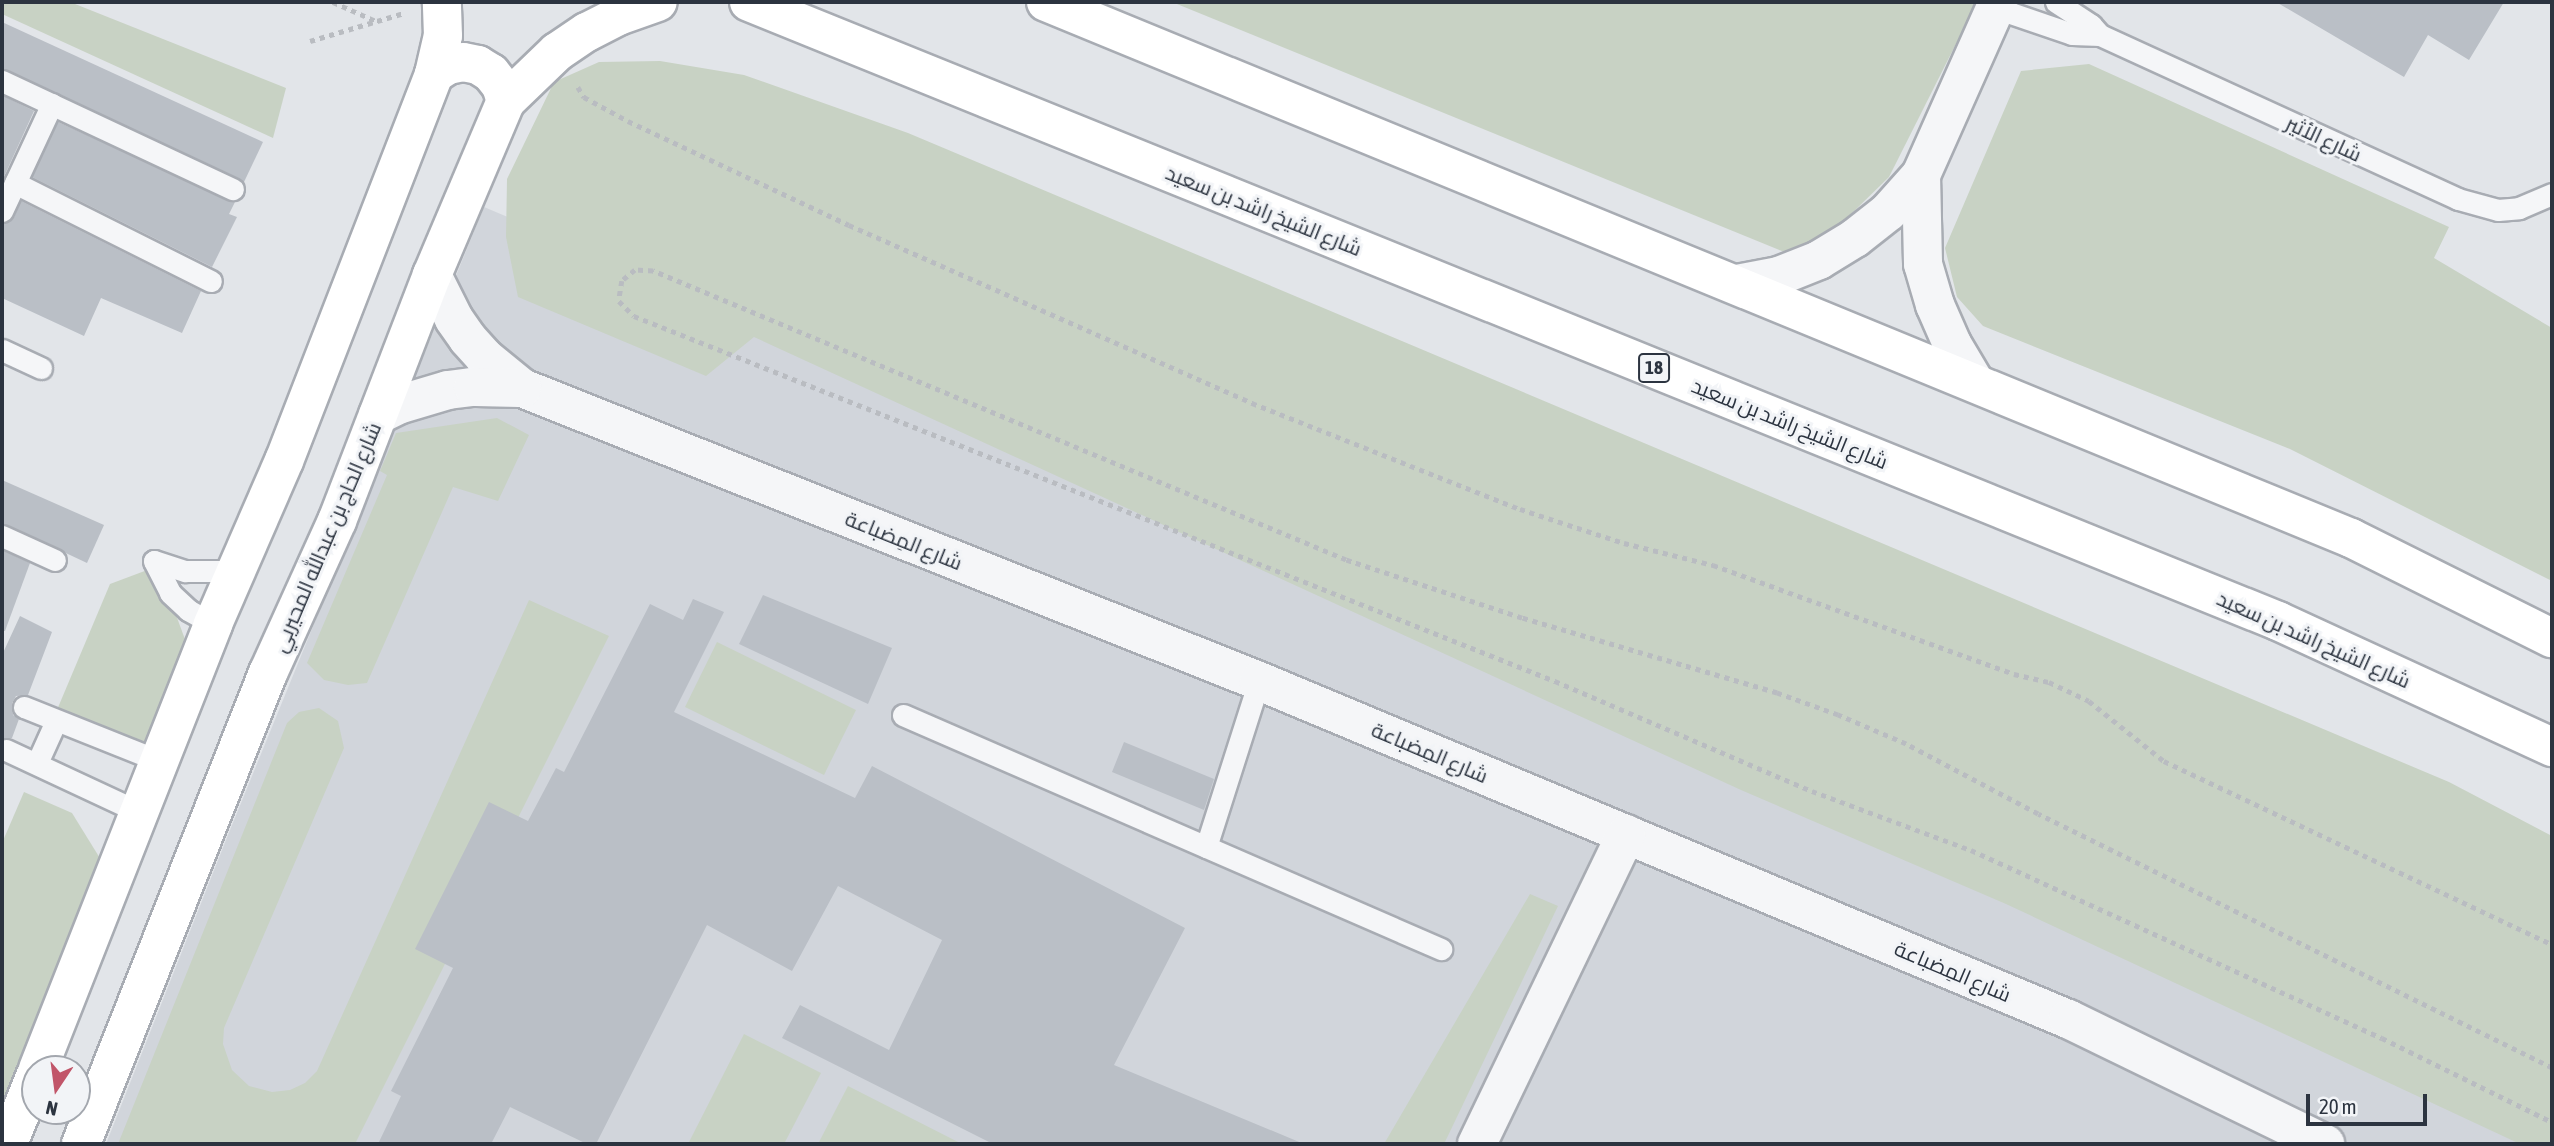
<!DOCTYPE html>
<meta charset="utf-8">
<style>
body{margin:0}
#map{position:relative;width:2554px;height:1146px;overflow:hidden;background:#e2e5e9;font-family:"Asap Condensed",Cairo,sans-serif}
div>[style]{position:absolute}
.built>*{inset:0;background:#d1d5db}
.green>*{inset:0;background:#c8d2c4}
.building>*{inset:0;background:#babfc6}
.path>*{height:4.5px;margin-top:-2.25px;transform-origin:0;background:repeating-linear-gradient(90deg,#b9bcc1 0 5px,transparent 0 10px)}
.roads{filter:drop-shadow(2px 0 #a8acb3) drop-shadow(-2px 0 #a8acb3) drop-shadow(0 2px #a8acb3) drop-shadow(0 -2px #a8acb3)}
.lane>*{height:21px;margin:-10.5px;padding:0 10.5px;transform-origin:10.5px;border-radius:10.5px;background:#f5f6f8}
.street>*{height:38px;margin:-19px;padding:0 19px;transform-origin:19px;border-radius:19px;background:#f5f6f8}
.secondary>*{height:38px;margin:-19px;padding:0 19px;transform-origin:19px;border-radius:19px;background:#fff}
.primary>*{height:38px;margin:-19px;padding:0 19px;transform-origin:19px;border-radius:19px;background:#fff}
span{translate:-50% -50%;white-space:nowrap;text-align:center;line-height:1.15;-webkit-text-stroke:6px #f2f4f7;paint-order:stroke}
.shield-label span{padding:2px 5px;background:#f2f4f7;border:2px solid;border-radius:5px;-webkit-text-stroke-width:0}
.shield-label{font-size:19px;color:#2c3440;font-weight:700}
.street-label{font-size:21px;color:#2c3440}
.frame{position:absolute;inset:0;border:4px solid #2c3440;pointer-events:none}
.north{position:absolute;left:21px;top:1055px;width:70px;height:70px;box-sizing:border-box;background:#f2f4f7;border:2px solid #a3a7ae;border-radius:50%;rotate:193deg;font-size:19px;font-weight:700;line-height:28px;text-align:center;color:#2c3440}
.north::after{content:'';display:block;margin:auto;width:24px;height:32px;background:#c15569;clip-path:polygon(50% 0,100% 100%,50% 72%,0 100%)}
.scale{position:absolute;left:2306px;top:1094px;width:121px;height:32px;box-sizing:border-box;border:4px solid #2c3440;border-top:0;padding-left:9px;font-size:21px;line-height:24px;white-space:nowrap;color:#2c3440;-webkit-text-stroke:5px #f2f4f7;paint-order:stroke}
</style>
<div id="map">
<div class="built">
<div style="clip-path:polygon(484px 207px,727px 310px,2552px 1053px,2552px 1144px,106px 1144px,228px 835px)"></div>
</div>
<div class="green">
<div style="clip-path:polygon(2px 2px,70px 2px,286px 88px,273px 138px,2px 14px)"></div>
<div style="clip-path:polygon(1172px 2px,1977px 2px,1889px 177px,1804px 260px)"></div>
<div style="clip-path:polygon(660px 61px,744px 75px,908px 133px,2449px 782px,2552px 836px,2552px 1144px,2520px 1144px,2006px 904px,1741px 790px,754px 337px,706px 376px,518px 297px,506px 237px,507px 179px,554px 82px,599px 62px)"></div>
<div style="clip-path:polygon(2089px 64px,2449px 227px,2434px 258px,2552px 328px,2552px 581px,2290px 449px,1983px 326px,1957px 297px,1945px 248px,2021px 71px)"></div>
<div style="clip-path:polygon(497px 418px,529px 435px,498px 501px,453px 487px,367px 683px,348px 685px,324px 680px,307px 663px,387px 475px,380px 471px,396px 433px)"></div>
<div style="clip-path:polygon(158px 566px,190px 653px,155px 742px,106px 739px,54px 717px,110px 584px)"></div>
<div style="clip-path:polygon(529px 600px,609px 636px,355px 1144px,118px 1144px,287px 723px,299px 712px,319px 708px,338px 721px,344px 748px,224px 1028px,223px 1044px,232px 1070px,249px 1086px,272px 1092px,290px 1090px,305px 1083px,317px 1071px)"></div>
<div style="clip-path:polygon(717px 642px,856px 710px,824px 775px,685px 707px)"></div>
<div style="clip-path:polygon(24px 792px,72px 813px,106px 868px,2px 1121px,2px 843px)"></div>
<div style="clip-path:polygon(1530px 894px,1558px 906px,1444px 1144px,1384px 1144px)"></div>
<div style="clip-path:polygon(744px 1034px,821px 1073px,784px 1144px,688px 1144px)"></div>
<div style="clip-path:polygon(848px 1086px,962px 1144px,818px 1144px)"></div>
</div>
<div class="building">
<div style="clip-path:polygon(2276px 2px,2504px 2px,2469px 60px,2428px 35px,2404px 77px)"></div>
<div style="clip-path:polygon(2px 22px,263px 142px,244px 182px,2px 68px)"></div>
<div style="clip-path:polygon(2px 95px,34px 111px,2px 181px)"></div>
<div style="clip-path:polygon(58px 122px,235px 202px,229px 214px,237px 217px,212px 267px,32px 177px)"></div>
<div style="clip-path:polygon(21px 201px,201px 291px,182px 333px,101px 298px,84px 336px,2px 298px,2px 224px,14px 217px)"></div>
<div style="clip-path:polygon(2px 480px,104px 525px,87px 563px,2px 523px)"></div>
<div style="clip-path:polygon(2px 550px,30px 563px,5px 631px,2px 631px)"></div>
<div style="clip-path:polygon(763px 595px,892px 648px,868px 704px,739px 644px)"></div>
<div style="clip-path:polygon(693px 599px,724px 612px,674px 712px,855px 798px,872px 766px,1185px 928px,1114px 1065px,1304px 1144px,993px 1144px,782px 1038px,800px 1005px,889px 1050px,942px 940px,838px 886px,792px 971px,707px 925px,596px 1144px,587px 1144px,510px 1107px,491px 1144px,378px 1144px,401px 1096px,391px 1091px,453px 968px,415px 949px,489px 802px,528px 821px,556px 768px,564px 772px,650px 604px,683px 620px)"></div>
<div style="clip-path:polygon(20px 616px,52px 632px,28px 695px,16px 696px,12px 703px,13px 715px,19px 719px,12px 738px,2px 738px,2px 655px)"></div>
<div style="clip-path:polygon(1124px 742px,1214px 779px,1204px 810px,1112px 772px)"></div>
</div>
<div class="path">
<div style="left:333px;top:2px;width:47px;rotate:23.8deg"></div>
<div style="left:310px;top:41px;width:98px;rotate:-16.6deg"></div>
<div style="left:578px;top:87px;width:12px;rotate:59deg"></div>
<div style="left:584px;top:97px;width:50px;rotate:28.6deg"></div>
<div style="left:628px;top:121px;width:244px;rotate:25.2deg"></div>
<div style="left:849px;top:225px;width:441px;rotate:23.8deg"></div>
<div style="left:1252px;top:403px;width:288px;rotate:21.6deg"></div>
<div style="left:1520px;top:509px;width:109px;rotate:18.1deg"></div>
<div style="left:1624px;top:543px;width:92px;rotate:13.9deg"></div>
<div style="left:1713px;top:565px;width:320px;rotate:19.9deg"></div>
<div style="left:2014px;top:674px;width:36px;rotate:13deg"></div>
<div style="left:2049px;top:682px;width:44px;rotate:25.4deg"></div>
<div style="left:2089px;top:701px;width:96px;rotate:38.7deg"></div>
<div style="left:2164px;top:761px;width:429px;rotate:25.3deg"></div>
<div style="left:2552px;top:1068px;width:573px;rotate:-153.7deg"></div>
<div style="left:2038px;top:814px;width:149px;rotate:-152.1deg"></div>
<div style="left:1906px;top:744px;width:74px;rotate:-156.9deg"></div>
<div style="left:1838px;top:715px;width:65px;rotate:-160.2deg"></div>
<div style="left:1777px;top:693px;width:266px;rotate:-163.6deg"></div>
<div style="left:1522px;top:618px;width:185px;rotate:-161.8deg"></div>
<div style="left:1346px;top:560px;width:751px;rotate:-157.36deg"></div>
<div style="left:653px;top:271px;width:18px;rotate:-177deg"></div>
<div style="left:635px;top:270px;width:17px;rotate:140deg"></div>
<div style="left:622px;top:281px;width:20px;rotate:99deg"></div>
<div style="left:619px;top:301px;width:21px;rotate:45deg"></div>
<div style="left:634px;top:316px;width:991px;rotate:21.62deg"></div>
<div style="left:1555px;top:681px;width:280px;rotate:23.2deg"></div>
<div style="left:1812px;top:791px;width:170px;rotate:20.4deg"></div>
<div style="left:1971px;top:850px;width:452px;rotate:24.6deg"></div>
<div style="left:2382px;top:1038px;width:190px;rotate:26.3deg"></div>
</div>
<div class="roads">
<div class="lane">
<div style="left:2056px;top:2px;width:42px;rotate:33.3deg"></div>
<div style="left:2091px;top:25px;width:13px;rotate:48deg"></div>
<div style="left:2100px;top:35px;width:394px;rotate:24.6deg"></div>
<div style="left:2458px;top:199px;width:41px;rotate:15.4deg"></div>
<div style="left:2498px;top:210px;width:21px;rotate:-5deg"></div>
<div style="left:2519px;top:208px;width:36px;rotate:-23deg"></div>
<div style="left:1996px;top:8px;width:80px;rotate:18.9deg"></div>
<div style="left:2072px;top:34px;width:28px;rotate:2deg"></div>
<div style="left:2px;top:81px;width:255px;rotate:25.1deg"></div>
<div style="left:15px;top:183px;width:219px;rotate:26.6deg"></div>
<div style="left:2px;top:211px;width:118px;rotate:-65deg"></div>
<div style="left:2px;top:350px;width:43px;rotate:24.8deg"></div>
<div style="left:2px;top:536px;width:58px;rotate:24.4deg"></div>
<div style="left:154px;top:561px;width:36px;rotate:63deg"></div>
<div style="left:170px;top:593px;width:25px;rotate:43deg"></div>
<div style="left:188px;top:610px;width:29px;rotate:29deg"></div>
<div style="left:154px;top:561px;width:33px;rotate:18deg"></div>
<div style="left:185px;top:571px;width:51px"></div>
<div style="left:24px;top:707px;width:145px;rotate:21.8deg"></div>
<div style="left:903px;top:715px;width:587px;rotate:23.51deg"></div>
<div style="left:6px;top:750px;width:147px;rotate:25deg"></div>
<div style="left:37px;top:763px;width:46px;rotate:-65.7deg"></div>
<div style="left:1206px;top:847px;width:174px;rotate:-72.3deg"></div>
</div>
<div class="street">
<div style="left:1921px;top:175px;width:89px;rotate:88.7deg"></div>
<div style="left:1923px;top:264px;width:43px;rotate:73.7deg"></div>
<div style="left:1935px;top:305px;width:43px;rotate:66.4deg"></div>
<div style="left:1952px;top:344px;width:43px;rotate:59.3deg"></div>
<div style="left:432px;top:275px;width:49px;rotate:63.4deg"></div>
<div style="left:454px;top:319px;width:24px;rotate:55deg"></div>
<div style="left:468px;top:339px;width:24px;rotate:48deg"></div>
<div style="left:484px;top:357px;width:49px;rotate:39.2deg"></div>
<div style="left:522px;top:388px;width:793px;rotate:21.68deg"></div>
<div style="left:1259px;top:681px;width:877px;rotate:22.68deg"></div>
<div style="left:2068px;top:1019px;width:286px;rotate:25.9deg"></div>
<div style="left:1737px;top:284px;width:43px;rotate:-10.8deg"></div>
<div style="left:1779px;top:276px;width:43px;rotate:-21.8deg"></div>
<div style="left:1819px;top:260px;width:42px;rotate:-31.4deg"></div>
<div style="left:1855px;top:238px;width:42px;rotate:-38.2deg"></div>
<div style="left:1888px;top:212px;width:50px;rotate:-48.3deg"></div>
<div style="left:1921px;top:175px;width:189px;rotate:-66deg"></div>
<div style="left:378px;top:415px;width:25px;rotate:-26deg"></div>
<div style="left:401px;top:404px;width:49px;rotate:-16.6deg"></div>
<div style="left:448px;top:390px;width:25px;rotate:-7deg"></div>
<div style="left:473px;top:387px;width:49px;rotate:1.2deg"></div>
<div style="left:1477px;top:1144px;width:344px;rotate:-64.3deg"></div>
</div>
<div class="secondary">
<div style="left:434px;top:74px;width:17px;rotate:-33deg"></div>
<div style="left:448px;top:65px;width:15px;rotate:-11deg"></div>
<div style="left:463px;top:62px;width:15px;rotate:11deg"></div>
<div style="left:478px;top:65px;width:15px;rotate:32deg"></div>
<div style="left:491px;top:73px;width:16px;rotate:52deg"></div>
<div style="left:501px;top:86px;width:16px;rotate:72deg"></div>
<div style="left:38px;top:1069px;width:478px;rotate:-68.5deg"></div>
<div style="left:213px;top:624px;width:178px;rotate:-66.5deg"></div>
<div style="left:284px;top:461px;width:415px;rotate:-68.8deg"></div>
<div style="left:434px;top:74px;width:39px;rotate:-77deg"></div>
<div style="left:443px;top:36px;width:34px;rotate:-92deg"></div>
<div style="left:8px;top:1144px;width:72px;rotate:-68.1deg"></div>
<div style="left:81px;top:1144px;width:507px;rotate:-68.35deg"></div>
<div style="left:268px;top:673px;width:167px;rotate:-65.6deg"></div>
<div style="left:337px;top:521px;width:264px;rotate:-68.9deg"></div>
<div style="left:432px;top:275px;width:189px;rotate:-67deg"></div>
<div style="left:506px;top:101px;width:71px;rotate:-43.9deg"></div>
<div style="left:557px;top:52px;width:36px;rotate:-34deg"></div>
<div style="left:587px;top:32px;width:35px;rotate:-27deg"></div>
<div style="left:618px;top:16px;width:42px;rotate:-19.3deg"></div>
</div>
<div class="primary">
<div style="left:749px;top:2px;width:1650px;rotate:22.04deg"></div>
<div style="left:2278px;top:621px;width:302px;rotate:24.7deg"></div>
<div style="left:1046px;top:2px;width:1411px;rotate:22.33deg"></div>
<div style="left:2351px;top:538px;width:225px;rotate:26.5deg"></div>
</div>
</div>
<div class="shield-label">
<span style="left:1654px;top:368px">18</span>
</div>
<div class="street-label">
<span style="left:2324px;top:138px;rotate:25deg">شارع الأثير</span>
<span style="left:1264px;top:210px;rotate:22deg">شارع الشيخ راشد بن سعيد</span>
<span style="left:1790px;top:423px;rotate:22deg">شارع الشيخ راشد بن سعيد</span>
<span style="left:326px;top:537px;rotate:-67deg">شارع الحاج بن عبدالله المحيربي</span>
<span style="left:904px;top:540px;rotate:22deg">شارع المِضباعة</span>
<span style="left:2314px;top:639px;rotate:24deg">شارع الشيخ راشد بن سعيد</span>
<span style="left:1430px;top:752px;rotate:23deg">شارع المِضباعة</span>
<span style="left:1953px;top:971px;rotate:23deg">شارع المِضباعة</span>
</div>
<div class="frame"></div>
<div class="north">N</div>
<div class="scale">20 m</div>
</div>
